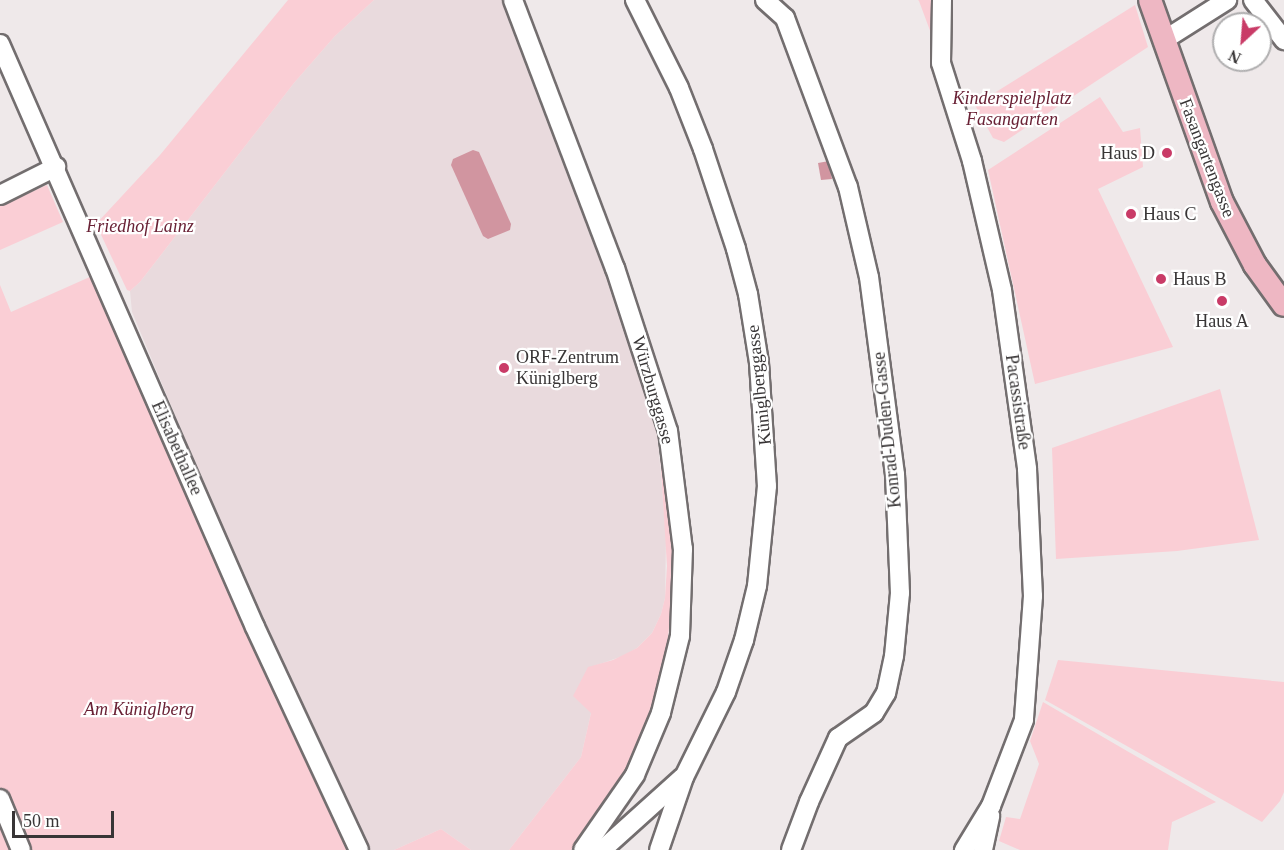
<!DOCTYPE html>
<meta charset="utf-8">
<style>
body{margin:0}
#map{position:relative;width:1284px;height:850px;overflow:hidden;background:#efe9ea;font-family:Georgia,serif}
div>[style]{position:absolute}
.built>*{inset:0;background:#e9dadd}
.green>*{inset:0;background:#faced5}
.water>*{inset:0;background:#d195a0}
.roads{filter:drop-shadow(2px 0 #736e6f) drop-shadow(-2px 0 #736e6f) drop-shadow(0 2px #736e6f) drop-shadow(0 -2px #736e6f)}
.minor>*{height:18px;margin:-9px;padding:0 9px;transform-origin:9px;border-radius:9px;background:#fff}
.major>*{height:22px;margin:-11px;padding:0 11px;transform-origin:11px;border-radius:11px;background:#eeb7c3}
.dots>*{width:16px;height:16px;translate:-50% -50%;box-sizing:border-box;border:3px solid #fff;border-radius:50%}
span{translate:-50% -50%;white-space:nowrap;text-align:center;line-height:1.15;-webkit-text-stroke:4.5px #fff;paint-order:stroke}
.park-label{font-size:18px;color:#692135;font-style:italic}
.poi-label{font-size:18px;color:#383536}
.right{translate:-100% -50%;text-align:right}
.left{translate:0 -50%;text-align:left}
.street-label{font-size:18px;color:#383536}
.north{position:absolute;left:1212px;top:12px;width:60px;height:60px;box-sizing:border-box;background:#fff;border:2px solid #afaeaf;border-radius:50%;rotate:206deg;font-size:16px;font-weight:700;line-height:24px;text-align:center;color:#383536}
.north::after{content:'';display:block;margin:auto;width:21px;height:27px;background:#c93b67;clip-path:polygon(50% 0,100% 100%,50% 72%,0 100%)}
.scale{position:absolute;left:12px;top:811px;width:102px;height:27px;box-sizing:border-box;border:3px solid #383536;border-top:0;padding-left:8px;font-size:18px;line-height:21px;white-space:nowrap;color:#383536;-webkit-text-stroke:4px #fff;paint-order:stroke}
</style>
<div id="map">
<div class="built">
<div style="clip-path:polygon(374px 0,507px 0,655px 403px,666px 538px,665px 598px,661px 614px,652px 633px,637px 648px,623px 656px,588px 668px,591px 713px,581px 757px,509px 850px,471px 850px,441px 829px,394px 850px,363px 850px,210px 499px,132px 312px,130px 291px,140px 282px,294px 83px,335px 36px)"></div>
</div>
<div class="green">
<div style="clip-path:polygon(288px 0,374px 0,335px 36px,294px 83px,140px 282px,130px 291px,127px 290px,96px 224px,160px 155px)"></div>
<div style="clip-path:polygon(918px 0,935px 0,932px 36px,919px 1px)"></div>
<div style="clip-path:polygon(1135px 5px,1148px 47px,1004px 142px,993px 138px,975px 105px)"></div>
<div style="clip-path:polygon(1100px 97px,1123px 132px,1140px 128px,1143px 167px,1098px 189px,1173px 347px,1035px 384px,988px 170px)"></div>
<div style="clip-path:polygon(47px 185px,63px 222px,0 250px,0 206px)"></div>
<div style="clip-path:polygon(92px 276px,355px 850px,23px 850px,0 794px,0 285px,11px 312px)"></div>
<div style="clip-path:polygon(1220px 389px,1259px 540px,1177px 551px,1056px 559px,1052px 448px)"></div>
<div style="clip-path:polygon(659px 438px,674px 533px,673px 584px,667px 649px,654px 704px,630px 765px,601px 811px,571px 850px,509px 850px,581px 757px,591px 713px,573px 696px,588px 667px,613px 660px,637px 648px,652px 633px,661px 614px,665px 598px,667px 566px)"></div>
<div style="clip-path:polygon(1058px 660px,1284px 682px,1284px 792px,1280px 801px,1262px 822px,1045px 700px)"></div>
<div style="clip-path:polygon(1043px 702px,1127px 751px,1216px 802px,1172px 822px,1168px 850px,1020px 850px,999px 841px,1006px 817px,1020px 819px,1039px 764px,1030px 741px)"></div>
<div style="clip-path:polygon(0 808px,17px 850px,0 850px)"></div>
<div style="clip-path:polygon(441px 829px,471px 850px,394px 850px)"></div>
</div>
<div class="water">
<div style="clip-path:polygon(473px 150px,479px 152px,511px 224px,510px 230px,488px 239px,483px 236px,451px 165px,453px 159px)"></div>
<div style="clip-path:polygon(829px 161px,832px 179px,821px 180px,818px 163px)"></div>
</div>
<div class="roads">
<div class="minor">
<div style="left:513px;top:0;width:287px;rotate:69.2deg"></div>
<div style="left:615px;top:268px;width:171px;rotate:72deg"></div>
<div style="left:668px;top:431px;width:119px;rotate:82.8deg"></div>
<div style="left:683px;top:549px;width:87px;rotate:92deg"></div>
<div style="left:680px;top:636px;width:79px;rotate:103.9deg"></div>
<div style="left:661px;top:713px;width:67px;rotate:112.8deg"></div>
<div style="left:635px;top:775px;width:91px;rotate:124.7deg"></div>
<div style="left:635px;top:0;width:98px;rotate:63.4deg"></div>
<div style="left:679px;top:88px;width:66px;rotate:68.5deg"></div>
<div style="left:703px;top:149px;width:105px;rotate:71.7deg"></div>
<div style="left:736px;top:249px;width:47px;rotate:75.1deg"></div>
<div style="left:748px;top:294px;width:70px;rotate:80.9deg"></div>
<div style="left:759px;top:363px;width:123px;rotate:86.3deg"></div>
<div style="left:767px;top:486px;width:100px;rotate:95.7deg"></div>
<div style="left:757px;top:586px;width:56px;rotate:103.5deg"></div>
<div style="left:744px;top:640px;width:55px;rotate:109.1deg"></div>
<div style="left:726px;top:692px;width:95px;rotate:116.3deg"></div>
<div style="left:684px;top:777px;width:77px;rotate:108.9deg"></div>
<div style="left:765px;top:0;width:27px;rotate:42deg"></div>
<div style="left:785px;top:18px;width:180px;rotate:69.6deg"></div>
<div style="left:848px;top:187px;width:92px;rotate:76.9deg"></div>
<div style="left:869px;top:277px;width:199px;rotate:82.5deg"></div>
<div style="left:895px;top:474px;width:119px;rotate:87.6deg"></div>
<div style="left:900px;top:593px;width:63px;rotate:95.4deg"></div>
<div style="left:894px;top:656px;width:38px;rotate:102deg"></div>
<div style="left:886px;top:693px;width:23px;rotate:121deg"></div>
<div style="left:874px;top:713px;width:44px;rotate:145.2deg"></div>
<div style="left:838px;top:738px;width:70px;rotate:114.4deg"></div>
<div style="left:809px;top:802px;width:51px;rotate:110.6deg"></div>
<div style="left:942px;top:0;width:63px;rotate:90.9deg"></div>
<div style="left:941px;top:63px;width:103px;rotate:72.4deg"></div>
<div style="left:972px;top:161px;width:132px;rotate:76.9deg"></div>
<div style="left:1002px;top:290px;width:181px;rotate:82deg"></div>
<div style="left:1027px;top:469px;width:127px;rotate:87.3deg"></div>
<div style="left:1033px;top:596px;width:124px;rotate:94.2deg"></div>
<div style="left:1024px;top:720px;width:92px;rotate:111deg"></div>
<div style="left:991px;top:806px;width:52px;rotate:121.5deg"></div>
<div style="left:1253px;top:0;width:51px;rotate:52.2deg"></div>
<div style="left:1164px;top:40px;width:75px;rotate:-32.4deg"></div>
<div style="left:0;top:44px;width:636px;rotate:66.38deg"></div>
<div style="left:255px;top:627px;width:246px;rotate:65deg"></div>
<div style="left:0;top:195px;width:63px;rotate:-26.6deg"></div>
<div style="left:0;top:799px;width:55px;rotate:67.6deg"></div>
<div style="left:602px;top:850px;width:108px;rotate:-42deg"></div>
<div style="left:983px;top:850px;width:35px;rotate:-78deg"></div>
</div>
<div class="major">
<div style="left:1150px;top:0;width:214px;rotate:70.4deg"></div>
<div style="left:1222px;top:202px;width:71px;rotate:62.4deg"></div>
<div style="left:1255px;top:265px;width:49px;rotate:54.1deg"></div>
</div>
</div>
<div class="dots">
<div style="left:1167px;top:153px;background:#c93b67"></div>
<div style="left:1131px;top:214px;background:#c93b67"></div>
<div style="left:1161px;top:279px;background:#c93b67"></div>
<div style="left:1222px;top:301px;background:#c93b67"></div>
<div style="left:504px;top:368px;background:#c93b67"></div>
</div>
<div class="park-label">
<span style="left:1012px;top:109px">Kinderspielplatz<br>Fasangarten</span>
<span style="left:140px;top:226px">Friedhof Lainz</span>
<span style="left:139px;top:709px">Am Küniglberg</span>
</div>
<div class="poi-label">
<span class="right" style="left:1155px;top:153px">Haus D</span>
<span class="left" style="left:1143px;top:214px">Haus C</span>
<span class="left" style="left:1173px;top:279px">Haus B</span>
<span style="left:1222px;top:321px">Haus A</span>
<span class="left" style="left:516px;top:368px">ORF-Zentrum<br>Küniglberg</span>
</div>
<div class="street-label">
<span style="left:1207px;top:158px;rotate:69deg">Fasangartengasse</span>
<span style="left:759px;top:385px;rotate:-96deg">Küniglberggasse</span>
<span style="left:653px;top:390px;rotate:74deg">Würzburggasse</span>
<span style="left:1018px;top:402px;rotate:82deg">Pacassistraße</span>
<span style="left:887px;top:430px;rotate:-96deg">Konrad-Duden-Gasse</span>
<span style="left:177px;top:448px;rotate:66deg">Elisabethallee</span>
</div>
<div class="north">N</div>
<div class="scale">50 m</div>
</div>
